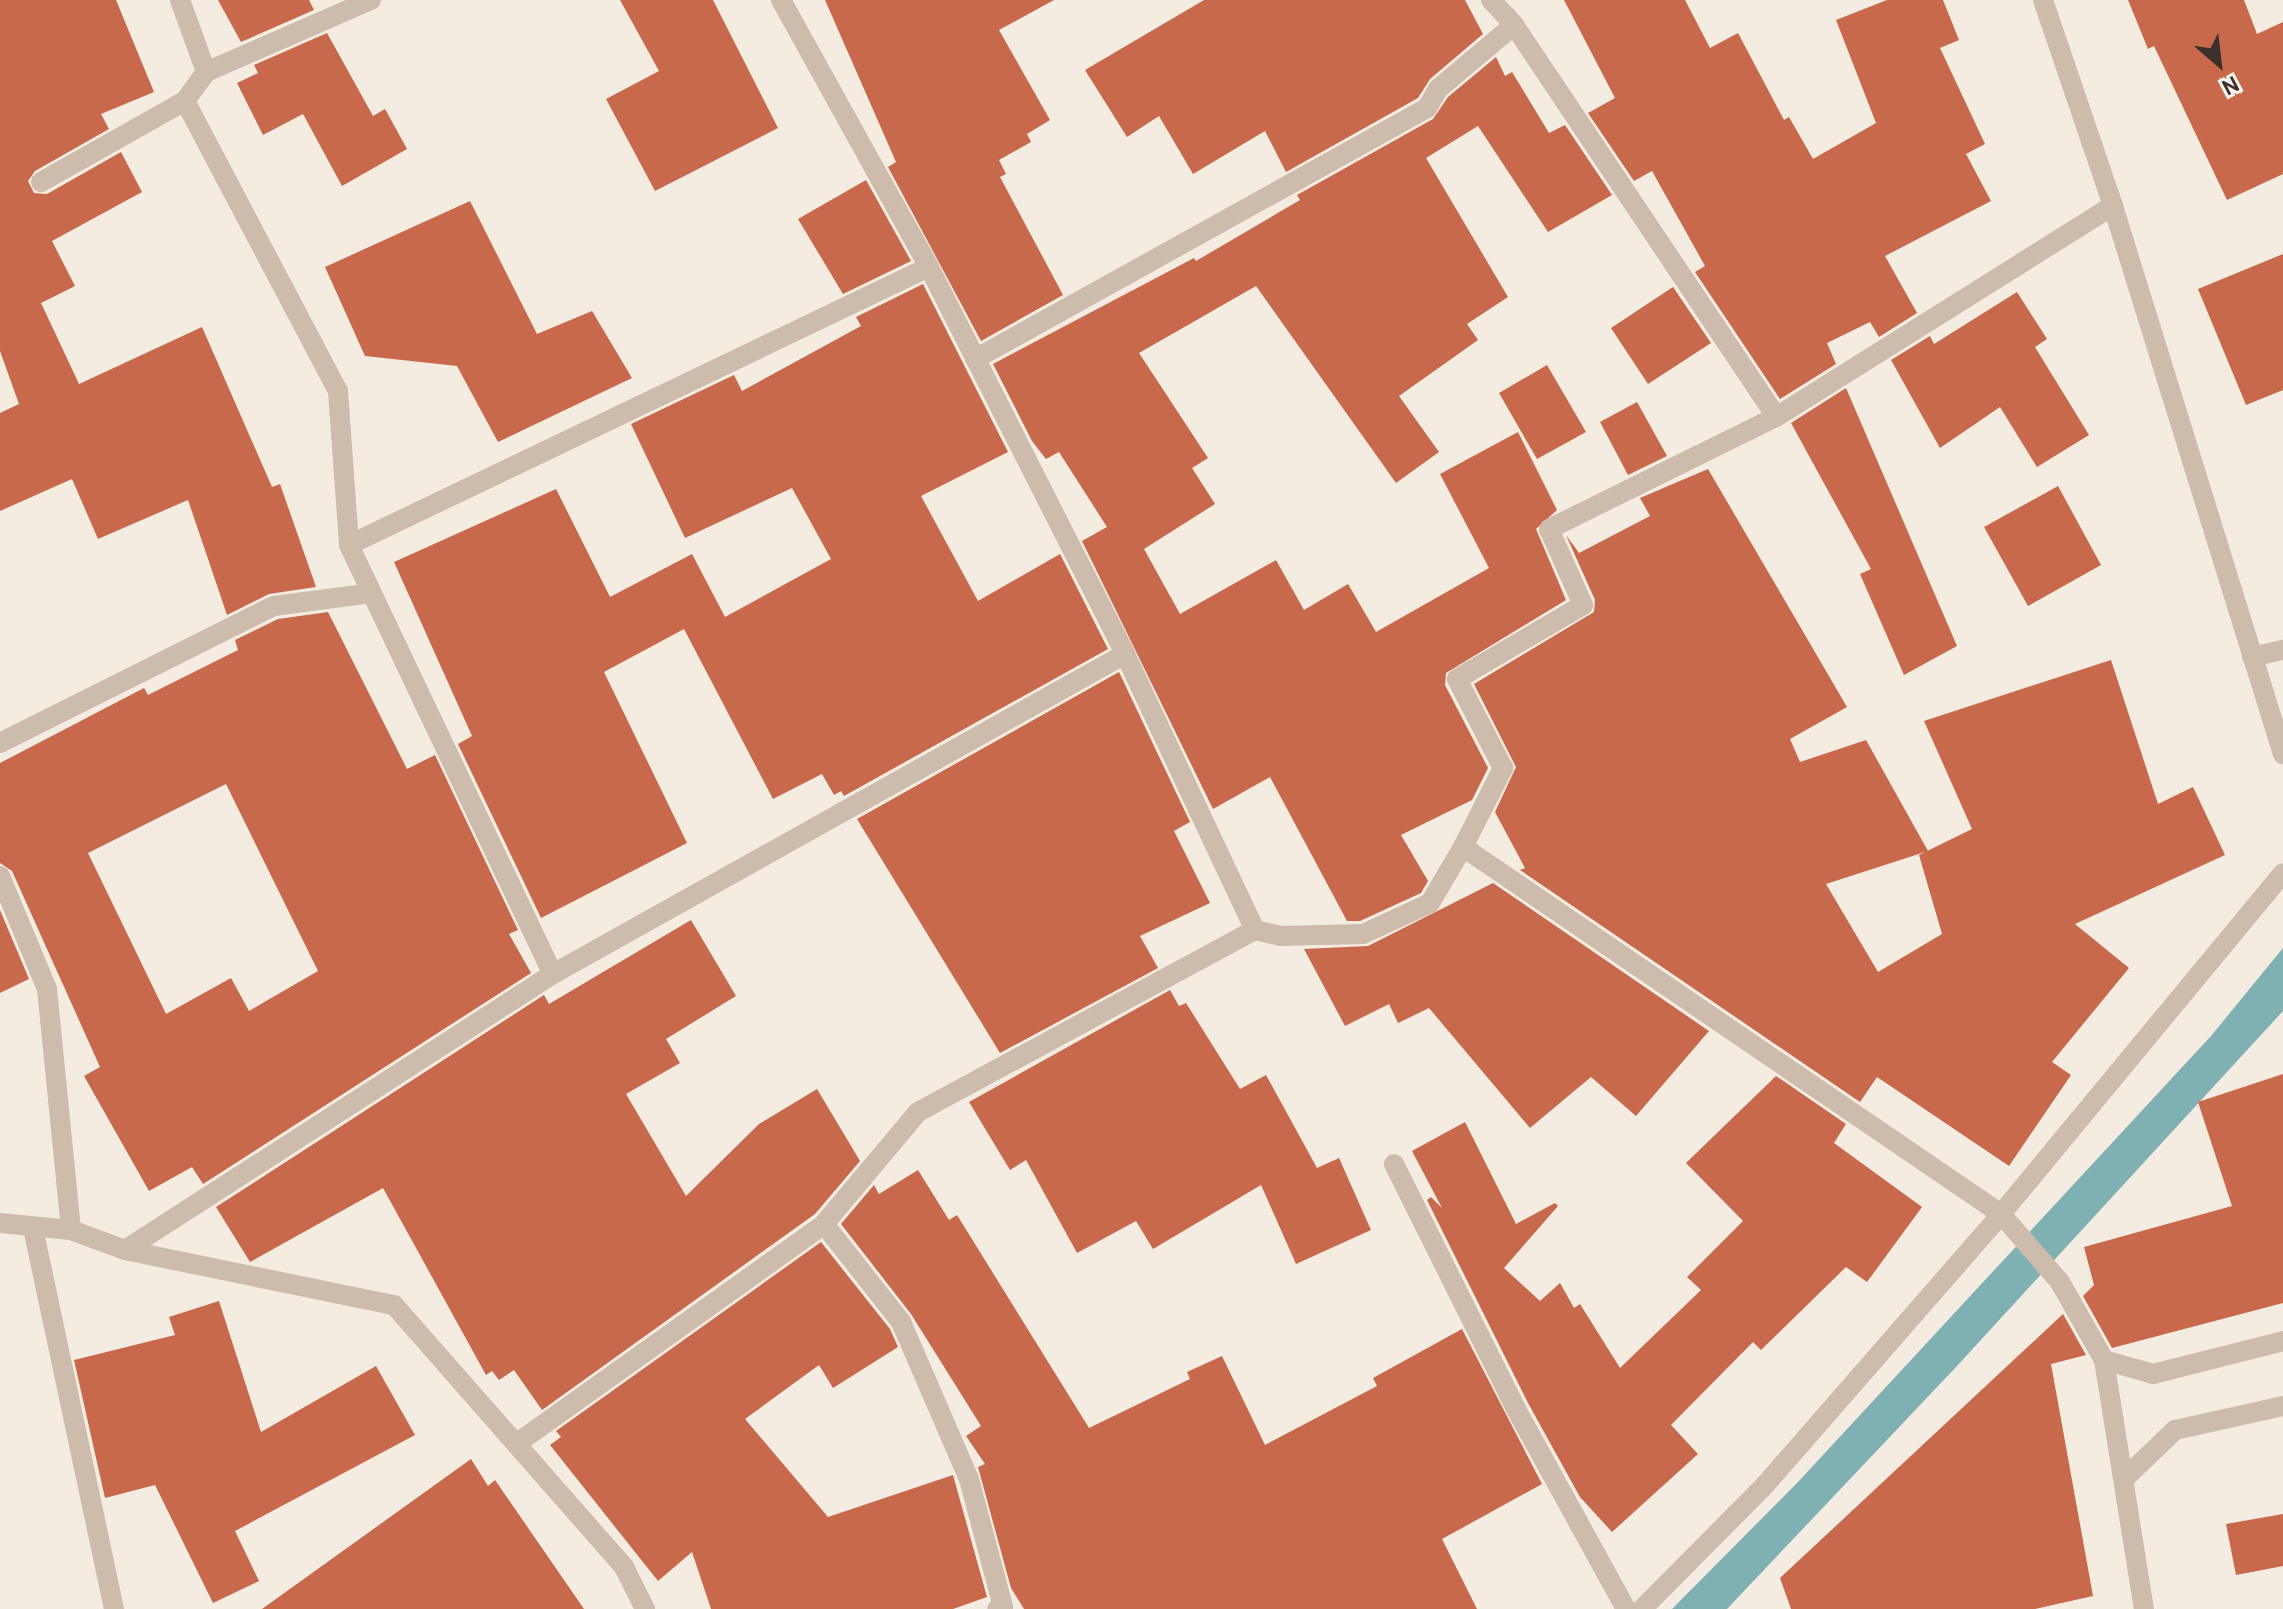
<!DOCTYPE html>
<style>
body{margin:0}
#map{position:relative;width:2283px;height:1609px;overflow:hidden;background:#f4ebe1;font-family:Cabin,sans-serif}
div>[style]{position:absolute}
.water>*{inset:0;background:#7fb0b2}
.building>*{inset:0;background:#c8694b}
.minor>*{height:20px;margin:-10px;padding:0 10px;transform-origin:10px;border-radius:10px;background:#cdbbac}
span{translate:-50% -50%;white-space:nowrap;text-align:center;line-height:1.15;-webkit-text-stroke:8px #fbf5ee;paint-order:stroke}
.north{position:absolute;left:2179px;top:24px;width:80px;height:80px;-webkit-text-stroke:6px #fbf5ee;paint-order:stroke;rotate:152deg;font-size:22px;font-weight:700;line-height:32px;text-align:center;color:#3b302b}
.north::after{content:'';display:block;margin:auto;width:28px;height:36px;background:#3b302b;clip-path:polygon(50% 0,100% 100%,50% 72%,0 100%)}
</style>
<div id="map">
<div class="water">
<div style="clip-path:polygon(2283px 948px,2283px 1011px,1956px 1367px,1727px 1609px,1672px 1609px,1798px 1482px,2211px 1036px)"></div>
</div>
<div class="building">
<div style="clip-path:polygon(0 0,116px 0,154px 92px,101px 114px,109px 129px,35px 171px,28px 181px,34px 193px,47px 194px,121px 152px,142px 192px,52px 241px,75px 286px,41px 303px,79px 384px,202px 327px,272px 487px,280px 484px,316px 587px,269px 594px,227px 615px,188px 500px,98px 539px,72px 479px,0 511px,0 413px,19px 404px,0 351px)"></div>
<div style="clip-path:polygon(218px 0,309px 0,314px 10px,241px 42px)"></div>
<div style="clip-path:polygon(620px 0,713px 0,778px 128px,655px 191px,606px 99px,659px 71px)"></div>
<div style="clip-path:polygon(825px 0,1054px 0,999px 30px,1050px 120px,1027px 134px,1031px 142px,999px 160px,1006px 174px,1000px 177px,1063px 295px,981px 341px,888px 167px,896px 162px)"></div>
<div style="clip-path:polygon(1204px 0,1465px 0,1483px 34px,1430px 79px,1418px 98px,1286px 172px,1265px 131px,1193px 174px,1159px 116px,1127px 137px,1085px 70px)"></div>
<div style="clip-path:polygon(1564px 0,1685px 0,1710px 48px,1738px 33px,1784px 120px,1789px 117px,1813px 159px,1876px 123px,1836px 20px,1887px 0,1943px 0,1959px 40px,1940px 48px,1985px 144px,1966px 154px,1991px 201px,1885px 256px,1917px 313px,1879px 337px,1870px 322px,1827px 343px,1836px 364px,1780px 399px,1695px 272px,1705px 266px,1652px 171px,1634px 181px,1588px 113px,1615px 98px)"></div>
<div style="clip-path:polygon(2128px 0,2244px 0,2257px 34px,2283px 22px,2283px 174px,2227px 200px,2154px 46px,2148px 49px)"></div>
<div style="clip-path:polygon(327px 33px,373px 116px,385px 109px,407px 149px,342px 186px,303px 114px,263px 135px,237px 83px,258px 73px,254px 65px)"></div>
<div style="clip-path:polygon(1496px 57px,1505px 76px,1512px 72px,1549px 133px,1565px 125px,1612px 195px,1548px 232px,1478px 126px,1426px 158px,1508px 297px,1467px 324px,1478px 340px,1399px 396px,1439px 452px,1396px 483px,1256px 286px,1139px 353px,1208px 458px,1192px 468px,1215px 504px,1144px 549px,1180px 614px,1276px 560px,1304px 610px,1348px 584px,1376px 632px,1489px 568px,1440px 474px,1518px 432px,1557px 510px,1536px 529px,1566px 600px,1446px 673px,1445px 685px,1488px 768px,1472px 800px,1401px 835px,1428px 881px,1421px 893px,1360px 921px,1347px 921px,1270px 777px,1213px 809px,1082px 541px,1107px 527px,1059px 452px,1046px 459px,1032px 441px,993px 364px,1194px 258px,1196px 261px,1300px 200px,1297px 195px,1433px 119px,1448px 97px)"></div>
<div style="clip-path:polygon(866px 180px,911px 261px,843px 294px,798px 219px)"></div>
<div style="clip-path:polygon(470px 201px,537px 334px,592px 311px,632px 378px,498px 442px,457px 366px,365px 356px,325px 267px)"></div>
<div style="clip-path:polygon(2283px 254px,2283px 390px,2246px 405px,2198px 289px)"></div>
<div style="clip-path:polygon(923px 284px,1008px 452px,921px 496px,978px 601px,1060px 554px,1108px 649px,844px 796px,841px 791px,834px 795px,822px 774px,773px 799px,684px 629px,604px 672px,687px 843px,541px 918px,458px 744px,472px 736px,394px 562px,556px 489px,610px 597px,692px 554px,725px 617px,831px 559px,792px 488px,685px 538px,631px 424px,734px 375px,742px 391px,861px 326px,856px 317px)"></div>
<div style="clip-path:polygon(1673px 287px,1711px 343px,1648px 384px,1611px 328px)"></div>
<div style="clip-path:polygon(2017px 292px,2047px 339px,2035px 347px,2089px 435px,2037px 467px,2000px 407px,1940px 448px,1891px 360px,1930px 336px,1934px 344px)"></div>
<div style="clip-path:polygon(1547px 365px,1586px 432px,1537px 459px,1499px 393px)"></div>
<div style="clip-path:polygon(1846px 388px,1957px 646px,1904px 675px,1860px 574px,1871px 569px,1791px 423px)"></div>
<div style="clip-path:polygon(1637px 402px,1667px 456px,1628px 475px,1600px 422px)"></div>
<div style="clip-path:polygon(1708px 469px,1847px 707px,1790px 739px,1800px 762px,1866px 740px,1928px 851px,1826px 884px,1878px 972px,1942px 934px,1919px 855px,1972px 829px,1924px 721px,2111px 660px,2158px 804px,2193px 787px,2225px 855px,2075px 924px,2129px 968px,2052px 1062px,2071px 1075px,2009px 1166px,1877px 1077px,1860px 1102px,1520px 870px,1525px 868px,1495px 812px,1516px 767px,1474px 684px,1594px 612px,1595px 600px,1566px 535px,1579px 553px,1650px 516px,1640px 498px)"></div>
<div style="clip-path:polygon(2058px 486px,2101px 565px,2028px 606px,1984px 527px)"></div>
<div style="clip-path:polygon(evenodd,328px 612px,407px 769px,435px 755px,518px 930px,509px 934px,531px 973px,203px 1184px,192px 1167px,149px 1191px,84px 1076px,100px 1067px,12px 871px,0 863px,0 763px,144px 688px,148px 695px,238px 650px,235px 640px,278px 619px,328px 612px,226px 784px,318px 971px,249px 1011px,231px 978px,166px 1014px,88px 853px,226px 784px)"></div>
<div style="clip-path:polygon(1119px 672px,1190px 822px,1174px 831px,1210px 903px,1140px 936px,1158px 968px,1000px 1053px,857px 819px)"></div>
<div style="clip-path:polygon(1493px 883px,1709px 1031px,1636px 1116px,1591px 1077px,1530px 1128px,1429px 1008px,1398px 1023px,1389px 1004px,1345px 1026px,1304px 949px,1368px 946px)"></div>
<div style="clip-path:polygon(0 910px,29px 979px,0 993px)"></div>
<div style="clip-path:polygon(691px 920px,736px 996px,666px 1039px,680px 1063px,626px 1094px,686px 1196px,759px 1124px,817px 1089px,860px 1161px,815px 1214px,542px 1410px,514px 1370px,499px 1380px,492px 1371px,486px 1375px,383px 1188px,250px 1262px,216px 1207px,544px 995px,549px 1004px)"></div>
<div style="clip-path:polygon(1170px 990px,1179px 1006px,1186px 1003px,1240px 1089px,1266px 1075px,1317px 1168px,1339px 1158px,1371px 1230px,1296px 1264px,1261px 1185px,1153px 1249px,1136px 1221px,1077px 1253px,1026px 1160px,1010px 1170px,969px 1102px)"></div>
<div style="clip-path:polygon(2283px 1074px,2283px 1303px,2112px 1348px,2083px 1296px,2094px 1285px,2084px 1247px,2232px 1206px,2198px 1102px)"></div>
<div style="clip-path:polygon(1776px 1076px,1846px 1124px,1834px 1143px,1922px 1207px,1867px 1282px,1846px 1267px,1761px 1350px,1753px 1342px,1671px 1425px,1698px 1454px,1612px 1532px,1580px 1497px,1528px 1403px,1427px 1200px,1431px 1197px,1442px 1208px,1412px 1151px,1465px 1122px,1516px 1224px,1555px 1203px,1558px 1206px,1504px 1268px,1540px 1301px,1560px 1283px,1574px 1308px,1580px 1304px,1620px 1368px,1701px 1290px,1687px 1277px,1743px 1221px,1686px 1163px)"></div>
<div style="clip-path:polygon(918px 1170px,949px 1220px,957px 1215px,1089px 1428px,1190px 1379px,1187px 1372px,1222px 1356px,1265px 1445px,1377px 1386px,1373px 1378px,1462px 1329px,1542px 1484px,1442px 1539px,1477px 1609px,1024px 1609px,1011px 1588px,978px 1467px,985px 1464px,966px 1436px,981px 1426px,911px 1314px,841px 1224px,874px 1185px,879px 1194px)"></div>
<div style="clip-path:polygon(821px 1242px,890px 1329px,898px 1347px,833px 1388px,819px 1365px,745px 1419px,828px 1517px,953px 1475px,987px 1597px,953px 1609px,711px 1609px,692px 1552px,658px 1581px,550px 1445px,561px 1437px,556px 1431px)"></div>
<div style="clip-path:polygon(219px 1301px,261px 1432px,376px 1366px,415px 1435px,235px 1531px,259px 1581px,213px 1603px,155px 1485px,105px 1498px,74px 1360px,175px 1335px,169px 1317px)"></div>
<div style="clip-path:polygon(2063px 1314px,2086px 1355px,2051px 1364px,2093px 1596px,2035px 1609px,1791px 1609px,1780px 1578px)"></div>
<div style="clip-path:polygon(471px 1459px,488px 1486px,495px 1480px,584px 1609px,262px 1609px)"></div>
<div style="clip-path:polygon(2283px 1514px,2283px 1566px,2236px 1575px,2226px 1524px)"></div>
</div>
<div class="minor">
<div style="left:180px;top:0;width:77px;rotate:70.1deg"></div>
<div style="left:206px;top:72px;width:180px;rotate:-23.6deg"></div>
<div style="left:781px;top:0;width:305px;rotate:61deg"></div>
<div style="left:929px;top:267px;width:434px;rotate:63.1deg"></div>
<div style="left:1125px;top:654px;width:305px;rotate:64.8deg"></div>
<div style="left:1255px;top:930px;width:26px;rotate:13deg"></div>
<div style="left:1280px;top:936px;width:83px;rotate:-1.4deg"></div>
<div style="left:1363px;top:934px;width:74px;rotate:-24.8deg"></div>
<div style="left:1430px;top:903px;width:65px;rotate:-59.5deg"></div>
<div style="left:1463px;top:847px;width:651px;rotate:34.3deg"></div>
<div style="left:2001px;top:1214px;width:90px;rotate:49.1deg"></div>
<div style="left:2060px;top:1282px;width:90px;rotate:60.6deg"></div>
<div style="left:2104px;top:1360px;width:252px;rotate:80.9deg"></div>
<div style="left:1491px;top:0;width:34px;rotate:47deg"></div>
<div style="left:1514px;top:25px;width:471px;rotate:56.2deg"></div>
<div style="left:2043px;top:0;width:218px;rotate:71.2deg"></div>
<div style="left:2113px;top:206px;width:574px;rotate:72.77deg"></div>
<div style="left:206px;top:72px;width:36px;rotate:126deg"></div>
<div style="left:185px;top:101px;width:328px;rotate:62.2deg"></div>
<div style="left:338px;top:391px;width:154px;rotate:85.9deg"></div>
<div style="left:349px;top:545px;width:475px;rotate:64.6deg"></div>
<div style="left:41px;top:182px;width:165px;rotate:-29.4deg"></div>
<div style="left:975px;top:359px;width:517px;rotate:-29.04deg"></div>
<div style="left:1427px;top:108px;width:22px;rotate:-60deg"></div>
<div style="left:1438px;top:89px;width:99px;rotate:-40.1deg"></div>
<div style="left:349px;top:545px;width:643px;rotate:-25.61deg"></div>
<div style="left:2252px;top:657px;width:32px;rotate:-13deg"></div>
<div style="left:0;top:743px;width:306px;rotate:-26.6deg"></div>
<div style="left:274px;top:606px;width:98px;rotate:-7.6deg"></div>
<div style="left:1463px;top:847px;width:89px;rotate:-63.1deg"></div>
<div style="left:1503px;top:768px;width:100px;rotate:-117.3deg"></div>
<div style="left:1457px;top:679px;width:146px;rotate:-30.4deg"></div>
<div style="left:1583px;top:605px;width:83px;rotate:-114.1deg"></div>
<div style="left:1549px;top:529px;width:253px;rotate:-26.3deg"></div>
<div style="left:1776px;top:417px;width:398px;rotate:-32.1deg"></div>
<div style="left:0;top:876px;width:122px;rotate:67.4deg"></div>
<div style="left:47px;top:989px;width:242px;rotate:84.3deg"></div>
<div style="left:1394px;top:1164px;width:274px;rotate:63.5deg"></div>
<div style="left:1516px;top:1409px;width:228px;rotate:61.2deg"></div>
<div style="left:0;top:1223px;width:71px;rotate:5.6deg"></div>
<div style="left:71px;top:1230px;width:58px;rotate:20.3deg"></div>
<div style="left:125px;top:1250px;width:275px;rotate:11.6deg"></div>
<div style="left:394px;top:1305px;width:349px;rotate:48.7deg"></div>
<div style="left:624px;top:1567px;width:47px;rotate:63.4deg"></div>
<div style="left:824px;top:1224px;width:146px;rotate:-50deg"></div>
<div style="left:918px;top:1112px;width:383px;rotate:-28.4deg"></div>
<div style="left:33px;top:1228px;width:390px;rotate:78deg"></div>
<div style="left:125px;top:1250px;width:509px;rotate:-32.82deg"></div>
<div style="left:553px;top:974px;width:655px;rotate:-29.22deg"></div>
<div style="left:2104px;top:1360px;width:51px;rotate:15.9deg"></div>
<div style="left:2153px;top:1374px;width:134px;rotate:-14.2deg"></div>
<div style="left:516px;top:1444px;width:379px;rotate:-35.5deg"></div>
<div style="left:824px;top:1224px;width:125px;rotate:51.8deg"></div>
<div style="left:901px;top:1322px;width:171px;rotate:66.6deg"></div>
<div style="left:969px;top:1479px;width:132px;rotate:75.1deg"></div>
<div style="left:1003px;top:1607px;width:6px;rotate:162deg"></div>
<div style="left:2124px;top:1479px;width:71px;rotate:-43.9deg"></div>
<div style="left:2175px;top:1430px;width:111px;rotate:-12.5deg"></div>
<div style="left:1642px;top:1609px;width:175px;rotate:-45.2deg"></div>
<div style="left:1765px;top:1485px;width:359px;rotate:-48.9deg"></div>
<div style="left:2001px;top:1214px;width:442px;rotate:-50.4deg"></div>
</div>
<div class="north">N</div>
</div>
